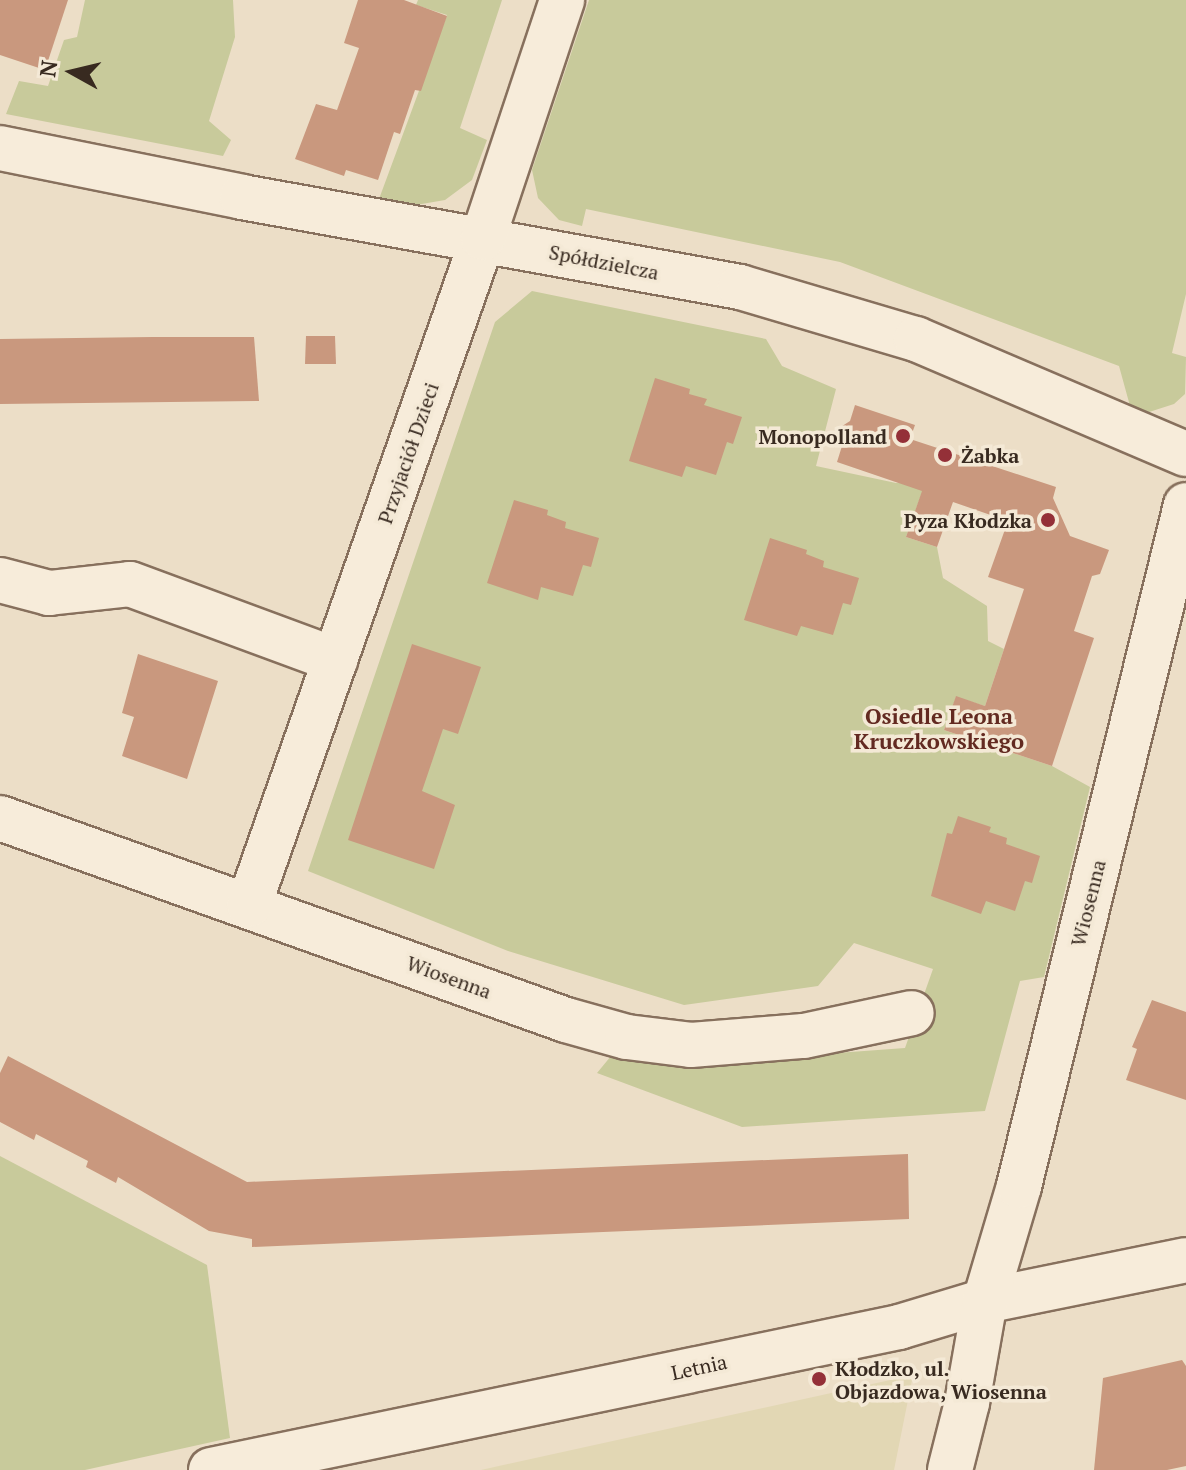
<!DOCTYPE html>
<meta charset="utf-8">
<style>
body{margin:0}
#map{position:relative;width:1186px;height:1470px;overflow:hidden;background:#ecdec7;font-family:"PT Serif",serif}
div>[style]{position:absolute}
.farmland>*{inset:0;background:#e2d7b4}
.green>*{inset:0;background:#c8ca9b}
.building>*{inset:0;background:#c9987e}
.roads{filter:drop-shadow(2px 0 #87705d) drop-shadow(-2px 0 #87705d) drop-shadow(0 2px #87705d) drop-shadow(0 -2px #87705d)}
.minor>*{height:44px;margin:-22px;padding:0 22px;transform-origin:22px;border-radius:22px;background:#f7ecda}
.dots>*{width:22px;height:22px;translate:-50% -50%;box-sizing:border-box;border:4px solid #f4e9d6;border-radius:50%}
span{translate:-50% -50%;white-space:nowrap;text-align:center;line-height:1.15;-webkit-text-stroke:7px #f4e9d6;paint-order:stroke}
.street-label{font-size:20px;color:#382a20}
.poi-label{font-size:20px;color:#382a20;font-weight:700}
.right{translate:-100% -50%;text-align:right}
.left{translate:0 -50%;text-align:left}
.neighbourhood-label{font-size:22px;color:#632a21;font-weight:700}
.north{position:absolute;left:32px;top:32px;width:80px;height:80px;-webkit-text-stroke:6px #f4e9d6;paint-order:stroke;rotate:278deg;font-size:22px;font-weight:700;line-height:32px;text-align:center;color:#382a20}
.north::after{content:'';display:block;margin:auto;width:28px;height:36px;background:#382a20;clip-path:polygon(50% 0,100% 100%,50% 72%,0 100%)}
</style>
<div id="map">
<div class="farmland">
<div style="clip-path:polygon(913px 1375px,894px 1470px,481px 1470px)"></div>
</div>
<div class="green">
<div style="clip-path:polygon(85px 0,233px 0,235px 37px,209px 121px,231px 140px,223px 156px,6px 114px,19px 81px,48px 86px,64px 40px,77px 37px)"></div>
<div style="clip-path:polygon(418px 0,502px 0,460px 128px,487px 140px,472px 180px,445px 200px,410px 206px,379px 199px,447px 15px,416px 5px)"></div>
<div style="clip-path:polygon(589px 0,1186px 0,1186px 294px,1172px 353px,1186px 357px,1185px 394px,1174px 404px,1146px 413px,1130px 406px,1119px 366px,840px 262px,586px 209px,582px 226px,559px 220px,538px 198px,532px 170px)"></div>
<div style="clip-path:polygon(532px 291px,766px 339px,782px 366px,836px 389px,816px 466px,896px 483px,926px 481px,906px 537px,937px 547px,943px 578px,987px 606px,988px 641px,1004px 649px,985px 706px,956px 697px,944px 730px,1052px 766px,1090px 787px,1044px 977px,1020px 981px,985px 1111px,742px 1127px,597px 1073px,616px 1050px,702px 1063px,905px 1048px,933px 969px,854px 943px,818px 986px,684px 1005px,508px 951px,308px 871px,495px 322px)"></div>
<div style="clip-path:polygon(0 1156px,207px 1265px,230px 1438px,85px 1470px,0 1470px)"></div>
</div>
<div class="building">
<div style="clip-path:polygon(0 0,68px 0,45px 70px,0 55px)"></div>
<div style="clip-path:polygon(358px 0,404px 0,447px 16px,421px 91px,415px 90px,400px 134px,394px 132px,378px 180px,346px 170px,344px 176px,295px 159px,316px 104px,337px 110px,359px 48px,344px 43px)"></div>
<div style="clip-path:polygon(306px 336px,335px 336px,336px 364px,305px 364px)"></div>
<div style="clip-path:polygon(152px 337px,254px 337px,259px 401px,0 404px,0 339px)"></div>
<div style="clip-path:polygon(655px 378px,690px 389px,689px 394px,707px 399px,704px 405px,742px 417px,733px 444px,727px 442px,716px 475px,686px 466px,682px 477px,629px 461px)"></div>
<div style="clip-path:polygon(855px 405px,915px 425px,910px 439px,1056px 487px,1053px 498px,1070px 536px,1109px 550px,1100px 574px,1092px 576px,1074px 631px,1094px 638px,1052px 766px,944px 730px,956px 696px,985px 706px,1024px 589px,988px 577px,1008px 521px,953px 502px,937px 547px,906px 537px,922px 491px,837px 462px,842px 446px,836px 430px,850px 421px)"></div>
<div style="clip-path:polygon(514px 500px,548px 510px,547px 515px,566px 522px,565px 528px,599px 538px,591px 567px,583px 565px,573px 596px,541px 587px,538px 600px,487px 583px)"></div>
<div style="clip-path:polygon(770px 538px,807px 550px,806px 554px,824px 561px,823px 567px,859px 578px,851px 605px,843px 603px,833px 635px,801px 626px,797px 636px,744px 620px)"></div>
<div style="clip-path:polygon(412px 644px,481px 667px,458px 734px,443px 729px,422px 791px,455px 805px,434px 869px,348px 840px)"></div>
<div style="clip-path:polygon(138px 654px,218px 681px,187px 779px,122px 756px,134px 717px,122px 713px)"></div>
<div style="clip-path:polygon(958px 816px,991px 827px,989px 832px,1007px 838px,1006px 844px,1040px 856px,1032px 883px,1025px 881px,1015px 911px,986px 901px,981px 914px,931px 896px,947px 833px,952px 834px)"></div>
<div style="clip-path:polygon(1152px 1000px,1186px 1012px,1186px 1100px,1126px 1080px,1137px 1049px,1132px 1047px)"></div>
<div style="clip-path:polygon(8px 1056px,247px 1182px,908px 1154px,909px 1219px,252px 1247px,252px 1239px,209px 1231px,118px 1177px,116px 1183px,86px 1167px,88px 1161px,36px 1134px,34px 1140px,0 1122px,0 1073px)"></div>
<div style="clip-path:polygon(1182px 1360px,1186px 1366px,1186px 1466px,1167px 1470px,1094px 1470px,1103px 1378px)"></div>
</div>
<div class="roads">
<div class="minor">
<div style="left:0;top:148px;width:247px;rotate:11.4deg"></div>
<div style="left:242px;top:197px;width:506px;rotate:10.24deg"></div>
<div style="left:740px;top:287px;width:184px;rotate:16.5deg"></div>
<div style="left:916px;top:339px;width:293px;rotate:23.1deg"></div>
<div style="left:0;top:580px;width:51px;rotate:14.9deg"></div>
<div style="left:49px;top:593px;width:81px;rotate:-6.3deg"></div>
<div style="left:130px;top:584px;width:219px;rotate:20.3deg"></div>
<div style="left:0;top:818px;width:601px;rotate:19.64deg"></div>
<div style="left:566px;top:1020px;width:63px;rotate:15.6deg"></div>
<div style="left:627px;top:1037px;width:64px;rotate:7.1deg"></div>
<div style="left:691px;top:1045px;width:113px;rotate:-4.6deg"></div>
<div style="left:804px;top:1036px;width:110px;rotate:-12deg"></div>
<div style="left:249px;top:905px;width:707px;rotate:-70.67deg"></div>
<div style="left:483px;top:238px;width:251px;rotate:-71.6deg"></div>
<div style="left:211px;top:1470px;width:703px;rotate:-11.74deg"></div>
<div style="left:899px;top:1327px;width:90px;rotate:-16.8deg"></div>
<div style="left:985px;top:1301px;width:205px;rotate:-11.5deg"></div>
<div style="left:950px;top:1470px;width:69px;rotate:-75.8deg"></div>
<div style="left:967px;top:1403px;width:104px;rotate:-80deg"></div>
<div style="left:985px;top:1301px;width:120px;rotate:-73.5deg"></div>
<div style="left:1019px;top:1186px;width:701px;rotate:-76.22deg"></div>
</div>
</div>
<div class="dots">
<div style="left:903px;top:436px;background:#943038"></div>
<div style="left:945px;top:455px;background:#943038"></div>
<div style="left:1048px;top:520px;background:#943038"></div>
<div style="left:819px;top:1379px;background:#943038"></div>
</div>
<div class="street-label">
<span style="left:604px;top:262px;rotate:11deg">Spółdzielcza</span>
<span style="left:408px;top:453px;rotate:-71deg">Przyjaciół Dzieci</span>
<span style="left:1088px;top:903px;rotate:-76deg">Wiosenna</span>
<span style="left:449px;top:977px;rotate:20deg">Wiosenna</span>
<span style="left:699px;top:1367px;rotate:-12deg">Letnia</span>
</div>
<div class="poi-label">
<span class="right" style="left:887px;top:436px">Monopolland</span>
<span class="left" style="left:961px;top:455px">Żabka</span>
<span class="right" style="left:1032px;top:520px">Pyza Kłodzka</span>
<span class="left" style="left:835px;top:1380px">Kłodzko, ul.<br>Objazdowa, Wiosenna</span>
</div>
<div class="neighbourhood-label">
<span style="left:939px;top:728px">Osiedle Leona<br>Kruczkowskiego</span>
</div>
<div class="north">N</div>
</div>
